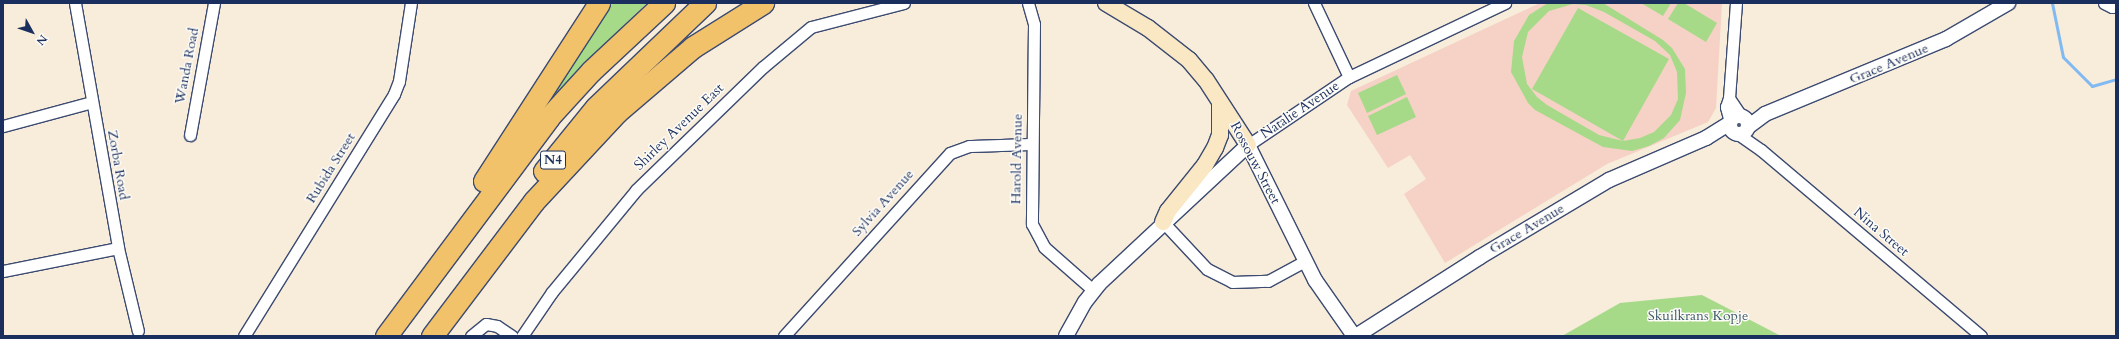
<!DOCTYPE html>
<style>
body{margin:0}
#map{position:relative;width:2119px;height:339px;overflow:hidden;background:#f8ecdb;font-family:Cardo,serif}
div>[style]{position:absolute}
.built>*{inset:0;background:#f6d1c5}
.green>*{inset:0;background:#a6da89}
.stream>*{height:3px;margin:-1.5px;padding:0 1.5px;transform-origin:1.5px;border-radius:1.5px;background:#81baf2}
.roads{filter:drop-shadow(1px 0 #3c4b71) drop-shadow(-1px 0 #3c4b71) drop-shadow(0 1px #3c4b71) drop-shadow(0 -1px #3c4b71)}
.minor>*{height:11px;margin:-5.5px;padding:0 5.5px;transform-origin:5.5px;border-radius:5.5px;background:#fff}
.tertiary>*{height:14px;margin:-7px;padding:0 7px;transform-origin:7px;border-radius:7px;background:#fff}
.tertiary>.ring{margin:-7px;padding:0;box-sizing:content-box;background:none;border:14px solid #fff;border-radius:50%}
.secondary>*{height:16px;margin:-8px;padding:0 8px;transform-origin:8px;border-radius:8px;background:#fae7c3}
.motorway>*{height:21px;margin:-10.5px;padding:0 10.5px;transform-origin:10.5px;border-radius:10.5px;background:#f2c26a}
span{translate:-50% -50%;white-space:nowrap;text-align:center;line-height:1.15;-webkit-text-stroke:3px #fdfcf7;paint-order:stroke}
.shield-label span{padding:1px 3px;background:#fdfcf7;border:1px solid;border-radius:3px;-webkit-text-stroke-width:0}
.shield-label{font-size:13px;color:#1b2f5e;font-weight:700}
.street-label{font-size:14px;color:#1b2f5e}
.park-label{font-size:14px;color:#3e5a69}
.frame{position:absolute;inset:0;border:4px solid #1b2f5e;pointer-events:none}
.north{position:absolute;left:12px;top:12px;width:40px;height:40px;-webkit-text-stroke:3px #fdfcf7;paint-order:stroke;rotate:130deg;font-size:11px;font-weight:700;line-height:16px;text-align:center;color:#1b2f5e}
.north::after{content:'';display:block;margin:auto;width:14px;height:18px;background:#1b2f5e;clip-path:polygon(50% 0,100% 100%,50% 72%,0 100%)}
</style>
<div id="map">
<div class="built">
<div style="clip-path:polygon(1540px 3px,1722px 3px,1716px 108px,1708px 122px,1607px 164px,1445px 263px,1404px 194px,1426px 179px,1410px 155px,1388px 168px,1347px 105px,1351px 91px)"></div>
</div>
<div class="green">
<div style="clip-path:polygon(603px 3px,647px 3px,584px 64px,527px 127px)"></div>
<div style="clip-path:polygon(evenodd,1548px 3px,1603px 3px,1663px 40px,1672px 48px,1685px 69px,1686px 93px,1680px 120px,1664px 138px,1649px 146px,1632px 151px,1603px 147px,1535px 110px,1528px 103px,1511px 72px,1514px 41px,1529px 15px,1548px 3px,1573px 4px,1586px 5px,1604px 12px,1655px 41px,1670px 55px,1677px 72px,1678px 99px,1671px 115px,1654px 132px,1640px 138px,1623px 141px,1669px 59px,1578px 8px,1532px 89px,1623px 141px,1599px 135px,1547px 105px,1537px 97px,1527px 84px,1522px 57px,1528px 32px,1549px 11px,1573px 4px)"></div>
<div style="clip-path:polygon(1641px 3px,1671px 3px,1663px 16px)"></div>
<div style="clip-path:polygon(1678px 3px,1684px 3px,1717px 23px,1706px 42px,1668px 19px)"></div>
<div style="clip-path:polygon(1397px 75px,1406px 94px,1367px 113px,1358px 93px)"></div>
<div style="clip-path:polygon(1407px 97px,1416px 117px,1377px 135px,1368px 116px)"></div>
<div style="clip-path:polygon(1702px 295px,1781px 336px,1562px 336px,1620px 303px)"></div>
</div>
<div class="stream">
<div style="left:2052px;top:3px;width:55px;rotate:78.5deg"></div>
<div style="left:2063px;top:57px;width:41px;rotate:45deg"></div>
<div style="left:2092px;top:86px;width:25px;rotate:-16deg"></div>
</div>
<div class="roads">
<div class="minor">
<div style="left:75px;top:3px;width:249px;rotate:80deg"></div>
<div style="left:118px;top:248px;width:85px;rotate:76.5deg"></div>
<div style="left:1028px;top:3px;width:22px;rotate:74deg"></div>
<div style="left:1034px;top:24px;width:200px;rotate:90.6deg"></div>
<div style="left:1032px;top:224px;width:26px;rotate:62deg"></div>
<div style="left:1044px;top:247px;width:65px;rotate:41.3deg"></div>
<div style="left:1314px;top:3px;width:82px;rotate:64.7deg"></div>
<div style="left:2104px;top:3px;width:9px;rotate:27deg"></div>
<div style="left:2112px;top:7px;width:4px;rotate:-27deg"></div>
<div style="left:1729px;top:98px;width:22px;rotate:56deg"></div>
<div style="left:1730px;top:122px;width:16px;rotate:-105deg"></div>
<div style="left:1726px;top:107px;width:9px;rotate:-72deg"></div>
<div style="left:1729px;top:98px;width:95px;rotate:-85.8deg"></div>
<div style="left:3px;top:126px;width:92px;rotate:-15.1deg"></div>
<div style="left:1738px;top:134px;width:28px;rotate:35deg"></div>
<div style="left:1761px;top:150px;width:288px;rotate:40.2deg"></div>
<div style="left:190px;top:135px;width:134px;rotate:-79.7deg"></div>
<div style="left:1248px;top:145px;width:122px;rotate:-34deg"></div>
<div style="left:1349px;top:77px;width:173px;rotate:-25.4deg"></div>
<div style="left:1163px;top:222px;width:64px;rotate:46.9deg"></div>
<div style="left:1207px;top:269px;width:28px;rotate:27deg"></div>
<div style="left:1232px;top:282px;width:36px;rotate:-2deg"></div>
<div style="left:1268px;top:281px;width:42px;rotate:-28.4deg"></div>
<div style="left:3px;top:271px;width:117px;rotate:-11.3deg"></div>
<div style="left:244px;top:336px;width:285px;rotate:-58.2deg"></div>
<div style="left:394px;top:94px;width:14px;rotate:-69deg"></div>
<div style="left:399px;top:81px;width:79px;rotate:-81.3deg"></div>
<div style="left:471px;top:336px;width:19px;rotate:-39deg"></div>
<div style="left:486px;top:324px;width:11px;rotate:10deg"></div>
<div style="left:497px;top:326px;width:18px;rotate:34deg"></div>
<div style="left:522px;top:336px;width:53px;rotate:-55.7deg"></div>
<div style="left:552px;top:292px;width:132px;rotate:-50.5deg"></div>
<div style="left:636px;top:190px;width:177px;rotate:-44.1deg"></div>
<div style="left:763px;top:67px;width:62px;rotate:-39.8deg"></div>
<div style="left:811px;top:27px;width:96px;rotate:-14.5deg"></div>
<div style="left:784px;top:336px;width:247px;rotate:-47.8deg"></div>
<div style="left:950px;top:153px;width:20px;rotate:-20deg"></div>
<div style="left:969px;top:146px;width:63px;rotate:-1.8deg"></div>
</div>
<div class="tertiary">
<div class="ring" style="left:1730px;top:116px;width:4px;height:4px"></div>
<div style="left:1748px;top:127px;width:21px;rotate:-37deg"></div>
<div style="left:1765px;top:114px;width:196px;rotate:-22.5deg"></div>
<div style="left:1946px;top:39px;width:72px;rotate:-30.1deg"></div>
<div style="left:1066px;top:336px;width:39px;rotate:-61deg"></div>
<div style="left:1085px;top:302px;width:23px;rotate:-52deg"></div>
<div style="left:1099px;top:284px;width:204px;rotate:-43deg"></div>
<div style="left:1248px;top:145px;width:151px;rotate:63.6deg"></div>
<div style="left:1315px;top:280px;width:68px;rotate:55.1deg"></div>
<div style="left:1356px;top:336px;width:147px;rotate:-32.5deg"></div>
<div style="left:1480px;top:257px;width:150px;rotate:-30.8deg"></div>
<div style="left:1609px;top:180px;width:106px;rotate:-23.4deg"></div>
<div style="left:1706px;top:138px;width:28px;rotate:-32deg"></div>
</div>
<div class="secondary">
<div style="left:1106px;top:3px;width:49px;rotate:30.8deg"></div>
<div style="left:1148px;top:28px;width:52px;rotate:38deg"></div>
<div style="left:1189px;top:60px;width:26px;rotate:50deg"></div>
<div style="left:1206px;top:80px;width:77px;rotate:57.1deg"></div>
<div style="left:1163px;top:222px;width:12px;rotate:-66deg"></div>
<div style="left:1168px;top:211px;width:59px;rotate:-51.2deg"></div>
<div style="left:1205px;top:165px;width:20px;rotate:-60deg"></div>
<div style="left:1215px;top:148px;width:14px;rotate:-69deg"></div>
<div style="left:1220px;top:135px;width:32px;rotate:-90deg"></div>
</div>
<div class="motorway">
<div style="left:544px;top:171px;width:82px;rotate:-50.9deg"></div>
<div style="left:596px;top:107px;width:151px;rotate:-43.7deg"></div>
<div style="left:484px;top:181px;width:212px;rotate:-57.1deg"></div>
<div style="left:386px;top:336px;width:273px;rotate:-53.3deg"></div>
<div style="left:549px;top:117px;width:62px;rotate:-47.6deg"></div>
<div style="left:591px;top:71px;width:100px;rotate:-43deg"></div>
<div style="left:432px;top:336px;width:169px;rotate:-52.9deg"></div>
<div style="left:534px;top:201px;width:122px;rotate:-47deg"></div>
<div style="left:617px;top:112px;width:100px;rotate:-40.5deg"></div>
<div style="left:693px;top:47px;width:83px;rotate:-32.2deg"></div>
</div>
</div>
<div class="shield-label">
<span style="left:553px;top:160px">N4</span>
</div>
<div class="street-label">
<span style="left:1889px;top:64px;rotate:-23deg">Grace Avenue</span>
<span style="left:187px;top:66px;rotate:-79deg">Wanda Road</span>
<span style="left:1300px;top:110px;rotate:-34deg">Natalie Avenue</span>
<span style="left:679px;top:127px;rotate:-44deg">Shirley Avenue East</span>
<span style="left:1017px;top:159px;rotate:-89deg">Harold Avenue</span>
<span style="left:1255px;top:163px;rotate:62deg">Rossouw Street</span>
<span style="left:118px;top:165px;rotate:80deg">Zorba Road</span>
<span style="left:331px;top:168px;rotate:-58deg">Rubida Street</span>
<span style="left:883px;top:203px;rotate:-48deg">Sylvia Avenue</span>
<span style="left:1527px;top:229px;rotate:-31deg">Grace Avenue</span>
<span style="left:1881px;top:232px;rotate:40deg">Nina Street</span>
</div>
<div class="park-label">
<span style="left:1698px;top:316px">Skuilkrans Kopje</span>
</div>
<div class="frame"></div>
<div class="north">N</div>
</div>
